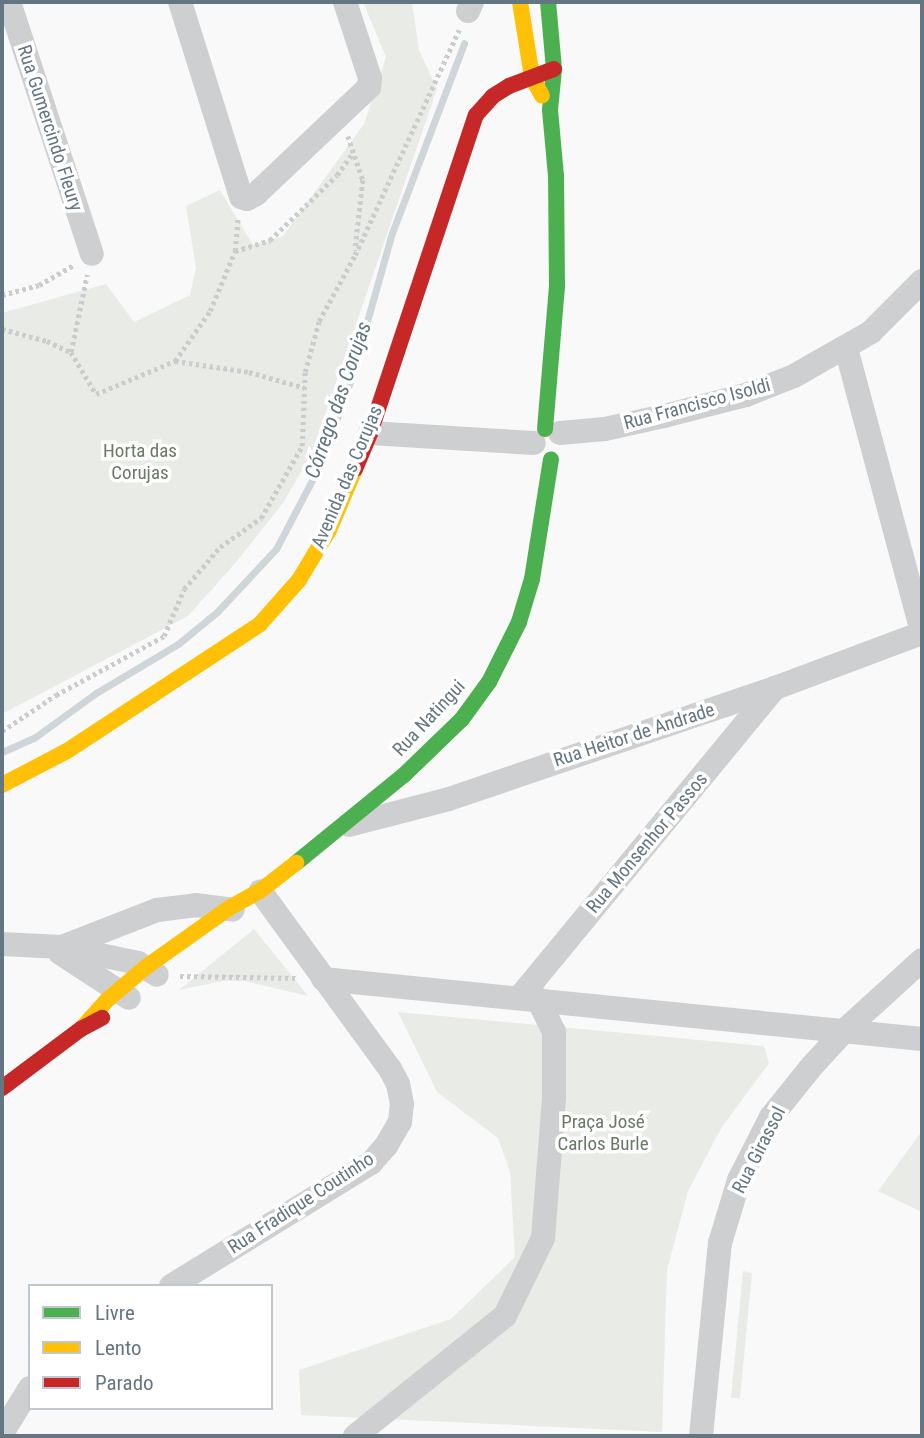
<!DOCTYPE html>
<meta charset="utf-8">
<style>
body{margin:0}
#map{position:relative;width:924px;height:1438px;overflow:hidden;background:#f9f9f9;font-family:"Roboto Condensed",sans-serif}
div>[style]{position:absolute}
.green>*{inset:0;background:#e8ebe6}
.stream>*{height:7px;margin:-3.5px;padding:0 3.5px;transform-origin:3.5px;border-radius:3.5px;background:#ced6d9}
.path>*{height:4.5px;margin-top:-2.25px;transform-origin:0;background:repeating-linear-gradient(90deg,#cbcccd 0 3.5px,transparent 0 7px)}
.street>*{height:24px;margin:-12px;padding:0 12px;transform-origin:12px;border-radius:12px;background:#cecfd0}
.fast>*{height:16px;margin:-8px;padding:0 8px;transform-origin:8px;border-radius:8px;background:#4caf50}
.slow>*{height:16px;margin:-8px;padding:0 8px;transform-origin:8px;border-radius:8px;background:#ffc107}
.jam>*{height:16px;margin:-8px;padding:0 8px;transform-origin:8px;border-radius:8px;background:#c62828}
span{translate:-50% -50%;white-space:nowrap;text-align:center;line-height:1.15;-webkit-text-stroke:7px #fff;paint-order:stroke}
.street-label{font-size:19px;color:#657683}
.park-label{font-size:19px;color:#687a64}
.water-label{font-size:21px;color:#60757c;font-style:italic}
.frame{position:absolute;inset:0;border:4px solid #657683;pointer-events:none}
.legend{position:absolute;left:28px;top:1284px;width:245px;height:126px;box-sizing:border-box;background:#fff;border:2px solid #c1c8cd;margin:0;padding:9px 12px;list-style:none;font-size:21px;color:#657683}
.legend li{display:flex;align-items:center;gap:14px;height:35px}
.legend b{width:35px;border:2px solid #c1c8cd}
</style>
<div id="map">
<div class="green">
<div style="clip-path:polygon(363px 2px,412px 2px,419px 50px,437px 89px,311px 455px,283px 503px,237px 561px,188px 616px,2px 714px,2px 313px,106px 284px,134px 322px,190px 295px,196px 268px,186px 206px,220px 190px,253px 245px,283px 236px,364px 124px,386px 57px)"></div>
<div style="clip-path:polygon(254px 929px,308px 996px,244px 981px,223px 981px,179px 990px)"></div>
<div style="clip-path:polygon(398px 1012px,764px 1046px,769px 1063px,722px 1127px,688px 1191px,667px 1270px,662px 1432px,301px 1415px,299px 1370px,451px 1319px,515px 1257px,510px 1172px,498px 1138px,437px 1092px)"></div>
<div style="clip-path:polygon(922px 1131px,922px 1212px,878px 1191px)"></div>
<div style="clip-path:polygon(743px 1271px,752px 1273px,740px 1398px,731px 1398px)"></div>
</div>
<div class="stream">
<div style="left:2px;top:752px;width:35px;rotate:-24deg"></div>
<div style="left:34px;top:738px;width:77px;rotate:-36deg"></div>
<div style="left:96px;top:693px;width:96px;rotate:-30.9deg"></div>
<div style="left:178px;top:644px;width:50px;rotate:-39.4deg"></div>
<div style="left:217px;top:612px;width:86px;rotate:-46.9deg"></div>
<div style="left:276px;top:549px;width:99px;rotate:-62.4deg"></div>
<div style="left:322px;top:461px;width:84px;rotate:-70.5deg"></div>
<div style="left:350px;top:382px;width:155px;rotate:-74.3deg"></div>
<div style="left:392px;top:233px;width:203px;rotate:-69.2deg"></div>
</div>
<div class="path">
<div style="left:348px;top:136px;width:46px;rotate:71.2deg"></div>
<div style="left:363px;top:180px;width:71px;rotate:96.4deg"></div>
<div style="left:235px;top:251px;width:37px;rotate:-17deg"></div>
<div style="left:270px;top:240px;width:93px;rotate:-44.1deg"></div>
<div style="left:337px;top:175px;width:27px;rotate:-54deg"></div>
<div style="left:2px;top:295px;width:38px;rotate:-15deg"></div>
<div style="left:39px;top:285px;width:39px;rotate:-30deg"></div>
<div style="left:2px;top:329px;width:47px;rotate:14.9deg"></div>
<div style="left:47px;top:341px;width:26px;rotate:25deg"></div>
<div style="left:71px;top:352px;width:49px;rotate:59.2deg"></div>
<div style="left:96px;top:394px;width:86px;rotate:-22.7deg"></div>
<div style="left:175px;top:361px;width:61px;rotate:-55deg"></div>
<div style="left:210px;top:311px;width:65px;rotate:-67.4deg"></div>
<div style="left:235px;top:251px;width:33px;rotate:-85deg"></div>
<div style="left:71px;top:352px;width:79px;rotate:-78.3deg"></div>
<div style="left:175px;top:361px;width:75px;rotate:8.5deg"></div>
<div style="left:249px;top:372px;width:58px;rotate:15.9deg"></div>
<div style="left:2px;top:731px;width:65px;rotate:-33.7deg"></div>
<div style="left:56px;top:695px;width:123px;rotate:-28.6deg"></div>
<div style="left:164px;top:636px;width:51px;rotate:-66.9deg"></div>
<div style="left:184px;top:589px;width:55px;rotate:-49.4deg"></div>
<div style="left:220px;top:547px;width:50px;rotate:-35.3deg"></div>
<div style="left:261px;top:518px;width:83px;rotate:-60.3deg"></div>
<div style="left:302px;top:446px;width:74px;rotate:-87.7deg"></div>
<div style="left:305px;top:372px;width:53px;rotate:-74.6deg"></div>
<div style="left:319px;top:321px;width:75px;rotate:-61.4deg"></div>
<div style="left:355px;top:255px;width:248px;rotate:-65.2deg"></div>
<div style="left:180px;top:976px;width:118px;rotate:1deg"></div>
</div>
<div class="street">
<div style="left:9px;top:2px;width:265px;rotate:71.8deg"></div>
<div style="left:180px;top:2px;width:204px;rotate:72.6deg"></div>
<div style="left:241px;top:197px;width:6px;rotate:18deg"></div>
<div style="left:247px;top:199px;width:10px;rotate:-29deg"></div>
<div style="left:256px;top:194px;width:156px;rotate:-43.4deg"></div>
<div style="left:369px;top:87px;width:9px;rotate:-84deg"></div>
<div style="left:370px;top:78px;width:80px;rotate:-108.2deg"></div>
<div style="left:468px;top:11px;width:10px;rotate:-66deg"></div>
<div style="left:846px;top:348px;width:294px;rotate:75deg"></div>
<div style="left:370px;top:433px;width:164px;rotate:3.5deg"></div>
<div style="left:560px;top:433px;width:45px;rotate:-5.1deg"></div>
<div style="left:605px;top:429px;width:60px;rotate:-12.4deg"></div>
<div style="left:664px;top:416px;width:85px;rotate:-14.4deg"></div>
<div style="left:746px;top:395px;width:52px;rotate:-21.6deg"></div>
<div style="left:794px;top:376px;width:89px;rotate:-29.7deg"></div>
<div style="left:871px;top:332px;width:72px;rotate:-45deg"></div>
<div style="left:349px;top:825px;width:103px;rotate:-14.6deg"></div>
<div style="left:449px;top:799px;width:344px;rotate:-18.8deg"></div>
<div style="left:775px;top:688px;width:157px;rotate:-20.5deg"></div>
<div style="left:2px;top:944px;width:60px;rotate:2.9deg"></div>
<div style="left:62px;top:947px;width:78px;rotate:11.9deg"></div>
<div style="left:138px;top:963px;width:22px;rotate:32deg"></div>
<div style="left:62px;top:947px;width:102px;rotate:-21.3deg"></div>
<div style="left:157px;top:910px;width:38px;rotate:-7deg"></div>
<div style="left:195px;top:905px;width:38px;rotate:7deg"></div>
<div style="left:60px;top:953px;width:82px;rotate:33.1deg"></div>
<div style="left:323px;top:979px;width:602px;rotate:5.72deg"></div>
<div style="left:520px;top:997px;width:401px;rotate:-50.5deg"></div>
<div style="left:171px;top:1286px;width:235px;rotate:-31.6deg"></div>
<div style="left:371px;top:1163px;width:23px;rotate:-49deg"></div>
<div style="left:386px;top:1146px;width:28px;rotate:-60deg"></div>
<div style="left:400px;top:1122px;width:18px;rotate:-84deg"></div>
<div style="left:402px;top:1104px;width:20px;rotate:-101deg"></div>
<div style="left:398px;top:1084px;width:17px;rotate:-118deg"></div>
<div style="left:390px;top:1069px;width:220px;rotate:-126.1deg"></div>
<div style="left:2px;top:1433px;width:53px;rotate:-58.1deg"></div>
<div style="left:355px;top:1436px;width:192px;rotate:-38.7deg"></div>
<div style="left:505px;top:1316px;width:87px;rotate:-64deg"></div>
<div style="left:543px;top:1238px;width:140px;rotate:-85.5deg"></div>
<div style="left:554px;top:1098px;width:66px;rotate:-90deg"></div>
<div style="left:554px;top:1032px;width:37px;rotate:-116deg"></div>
<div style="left:701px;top:1436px;width:194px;rotate:-84.4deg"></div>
<div style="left:720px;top:1243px;width:66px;rotate:-73.2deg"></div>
<div style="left:739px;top:1180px;width:71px;rotate:-63.1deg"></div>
<div style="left:771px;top:1117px;width:65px;rotate:-51.2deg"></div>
<div style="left:812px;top:1066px;width:49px;rotate:-47.5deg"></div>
<div style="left:845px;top:1030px;width:104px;rotate:-42.3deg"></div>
</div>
<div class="fast">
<div style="left:545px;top:429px;width:144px;rotate:-85.2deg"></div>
<div style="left:557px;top:286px;width:110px;rotate:-90.5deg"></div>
<div style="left:556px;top:176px;width:66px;rotate:-95.2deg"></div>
<div style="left:550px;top:110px;width:41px;rotate:-84.4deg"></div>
<div style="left:554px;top:69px;width:67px;rotate:-95.1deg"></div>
<div style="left:296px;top:863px;width:139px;rotate:-39.2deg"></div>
<div style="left:404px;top:775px;width:81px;rotate:-44deg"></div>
<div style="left:462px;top:719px;width:46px;rotate:-53.9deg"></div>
<div style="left:489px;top:682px;width:67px;rotate:-63.4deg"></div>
<div style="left:519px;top:622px;width:45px;rotate:-73.2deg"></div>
<div style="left:532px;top:579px;width:121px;rotate:-81deg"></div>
</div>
<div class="slow">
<div style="left:520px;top:2px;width:76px;rotate:80.9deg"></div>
<div style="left:532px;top:77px;width:21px;rotate:62deg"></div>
<div style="left:2px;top:785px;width:73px;rotate:-27.6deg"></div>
<div style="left:67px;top:751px;width:231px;rotate:-33.3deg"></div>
<div style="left:260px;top:624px;width:59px;rotate:-48.4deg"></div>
<div style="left:299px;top:580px;width:58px;rotate:-59deg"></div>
<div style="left:329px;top:530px;width:66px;rotate:-66.9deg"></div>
<div style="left:81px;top:1029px;width:38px;rotate:-48deg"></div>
<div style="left:106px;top:1001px;width:52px;rotate:-40.4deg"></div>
<div style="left:146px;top:967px;width:102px;rotate:-35.4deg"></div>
<div style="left:229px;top:908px;width:35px;rotate:-29deg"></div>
<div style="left:260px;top:891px;width:46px;rotate:-37.9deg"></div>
</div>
<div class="jam">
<div style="left:355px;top:469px;width:39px;rotate:-67deg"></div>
<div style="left:370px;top:433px;width:335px;rotate:-71.6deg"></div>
<div style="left:476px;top:115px;width:25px;rotate:-48deg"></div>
<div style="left:493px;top:96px;width:19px;rotate:-32deg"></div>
<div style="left:509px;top:86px;width:48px;rotate:-20.7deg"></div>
<div style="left:2px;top:1088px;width:99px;rotate:-36.8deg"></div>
<div style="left:81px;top:1029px;width:24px;rotate:-28deg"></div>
</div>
<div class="street-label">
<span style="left:50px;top:128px;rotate:72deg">Rua Gumercindo Fleury</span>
<span style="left:697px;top:404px;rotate:-15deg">Rua Francisco Isoldi</span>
<span style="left:347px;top:477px;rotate:-67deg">Avenida das Corujas</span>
<span style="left:429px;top:718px;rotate:-47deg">Rua Natingui</span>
<span style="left:634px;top:735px;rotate:-18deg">Rua Heitor de Andrade</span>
<span style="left:647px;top:843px;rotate:-50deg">Rua Monsenhor Passos</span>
<span style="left:759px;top:1150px;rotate:-63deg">Rua Girassol</span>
<span style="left:301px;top:1203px;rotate:-33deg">Rua Fradique Coutinho</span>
</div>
<div class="park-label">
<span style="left:140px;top:462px">Horta das<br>Corujas</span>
<span style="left:603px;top:1133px">Praça José<br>Carlos Burle</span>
</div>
<div class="water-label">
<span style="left:338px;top:400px;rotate:-71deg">Córrego das Corujas</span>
</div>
<div class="frame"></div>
<ul class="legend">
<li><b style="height:9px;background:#4caf50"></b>Livre</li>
<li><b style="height:9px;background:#ffc107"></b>Lento</li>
<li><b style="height:9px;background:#c62828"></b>Parado</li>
</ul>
</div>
